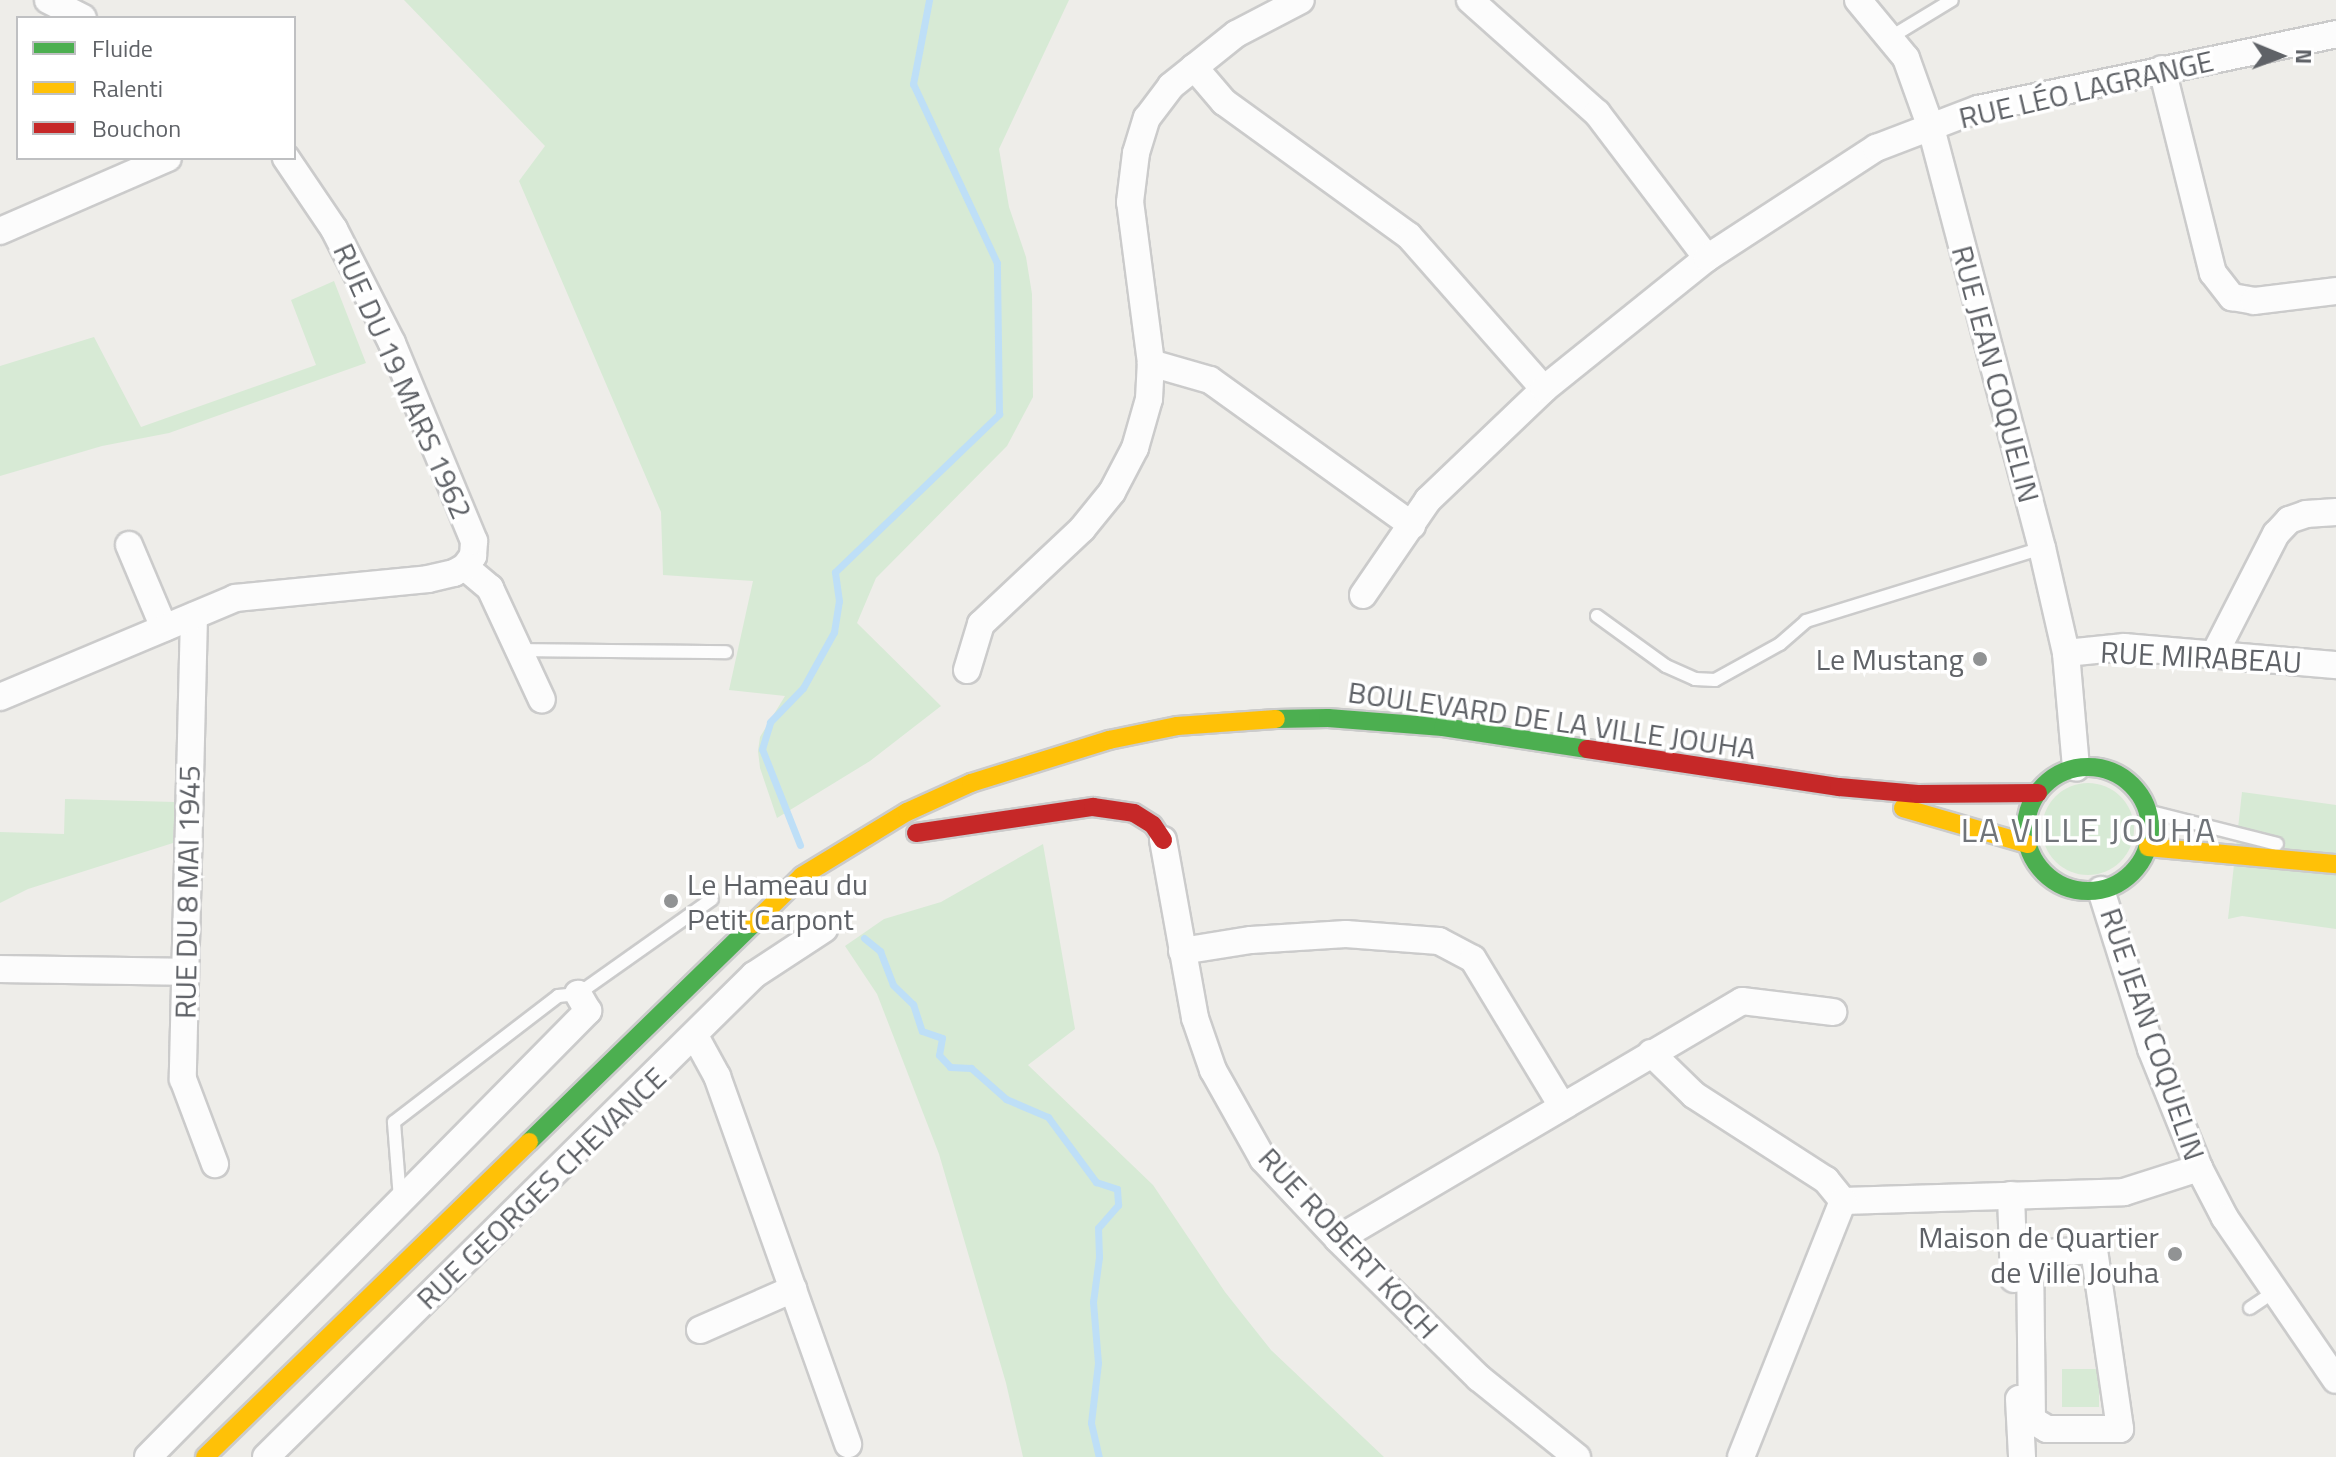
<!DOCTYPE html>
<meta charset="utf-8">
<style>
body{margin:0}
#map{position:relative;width:2336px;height:1457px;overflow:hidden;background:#eeede9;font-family:"Titillium Web",sans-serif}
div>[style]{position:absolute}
.green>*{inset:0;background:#d7ead5}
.round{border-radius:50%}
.stream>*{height:7px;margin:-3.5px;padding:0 3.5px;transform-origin:3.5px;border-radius:3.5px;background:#bedff7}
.roads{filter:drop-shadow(2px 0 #cbcbcb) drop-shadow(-2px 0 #cbcbcb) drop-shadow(0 2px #cbcbcb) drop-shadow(0 -2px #cbcbcb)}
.lane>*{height:12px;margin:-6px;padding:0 6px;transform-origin:6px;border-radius:6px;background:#fcfcfc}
.street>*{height:26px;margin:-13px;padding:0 13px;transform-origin:13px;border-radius:13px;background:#fcfcfc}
.fast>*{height:18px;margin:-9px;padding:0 9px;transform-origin:9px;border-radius:9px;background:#4caf50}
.fast>.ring{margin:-9px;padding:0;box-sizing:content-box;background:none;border:18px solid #4caf50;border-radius:50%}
.slow>*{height:18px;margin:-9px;padding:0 9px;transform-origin:9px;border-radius:9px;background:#ffc107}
.jam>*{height:18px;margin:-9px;padding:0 9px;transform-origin:9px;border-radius:9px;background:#c62828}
.dots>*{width:22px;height:22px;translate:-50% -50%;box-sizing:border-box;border:4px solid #fff;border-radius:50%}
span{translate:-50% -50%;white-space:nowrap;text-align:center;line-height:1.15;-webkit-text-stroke:7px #fff;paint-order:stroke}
.street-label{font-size:30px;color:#5f6267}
.poi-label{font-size:30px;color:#5f6267}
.right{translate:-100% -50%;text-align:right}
.left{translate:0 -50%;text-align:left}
.quarter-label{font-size:34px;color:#707479;letter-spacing:2px}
.legend{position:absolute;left:16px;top:16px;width:280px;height:144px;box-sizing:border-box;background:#fff;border:2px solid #bfc0c2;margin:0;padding:10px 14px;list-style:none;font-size:24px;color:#5f6267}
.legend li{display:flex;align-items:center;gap:16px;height:40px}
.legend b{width:40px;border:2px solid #bfc0c2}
.north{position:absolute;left:2240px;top:16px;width:80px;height:80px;-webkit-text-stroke:6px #fff;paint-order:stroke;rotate:91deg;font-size:22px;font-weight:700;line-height:32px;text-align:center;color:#5f6267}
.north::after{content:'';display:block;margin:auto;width:28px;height:36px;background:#5f6267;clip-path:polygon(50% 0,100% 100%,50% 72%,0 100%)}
</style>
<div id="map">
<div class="green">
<div style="clip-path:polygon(404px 0,1069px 0,999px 149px,1009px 207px,1026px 257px,1032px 294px,1033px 397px,1007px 446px,876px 578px,857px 623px,941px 706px,870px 761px,777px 818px,760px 768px,758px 751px,760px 737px,785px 696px,729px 690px,753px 581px,663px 575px,661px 512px,519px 181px,545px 146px)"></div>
<div style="clip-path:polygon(334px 281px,366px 363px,169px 433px,102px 446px,0 476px,0 366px,94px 337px,141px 427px,316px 365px,291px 300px)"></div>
<div class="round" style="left:2042px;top:783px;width:92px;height:92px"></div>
<div style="clip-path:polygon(2242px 792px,2336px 805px,2336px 929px,2242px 916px,2228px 919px)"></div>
<div style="clip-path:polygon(65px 799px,175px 802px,173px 843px,28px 889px,0 903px,0 832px,64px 834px)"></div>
<div style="clip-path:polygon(1043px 844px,1075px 1029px,1028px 1065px,1153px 1185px,1225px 1292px,1271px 1350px,1384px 1457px,1023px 1457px,1006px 1383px,939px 1154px,877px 994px,845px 946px,884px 919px,941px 902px)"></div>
<div style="clip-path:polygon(2062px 1369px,2099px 1369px,2099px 1407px,2062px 1407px)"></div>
</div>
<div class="stream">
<div style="left:800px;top:845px;width:103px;rotate:-111.6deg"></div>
<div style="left:762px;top:749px;width:28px;rotate:-73deg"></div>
<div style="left:770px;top:722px;width:47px;rotate:-45.9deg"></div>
<div style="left:803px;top:688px;width:64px;rotate:-61deg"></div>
<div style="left:834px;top:632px;width:31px;rotate:-81deg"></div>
<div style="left:839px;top:601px;width:29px;rotate:-98deg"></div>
<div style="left:835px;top:572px;width:228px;rotate:-43.9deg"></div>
<div style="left:999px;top:414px;width:151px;rotate:-90.8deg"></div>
<div style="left:997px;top:263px;width:198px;rotate:-115.1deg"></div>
<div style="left:913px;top:84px;width:86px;rotate:-79.2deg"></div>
<div style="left:864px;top:938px;width:21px;rotate:39deg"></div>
<div style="left:880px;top:951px;width:36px;rotate:69deg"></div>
<div style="left:893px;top:985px;width:28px;rotate:44deg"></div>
<div style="left:913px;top:1004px;width:28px;rotate:72deg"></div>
<div style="left:922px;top:1031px;width:21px;rotate:19deg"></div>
<div style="left:942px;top:1038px;width:17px;rotate:100deg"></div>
<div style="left:939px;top:1055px;width:16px;rotate:47deg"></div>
<div style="left:950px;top:1067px;width:21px;rotate:3deg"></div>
<div style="left:971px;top:1068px;width:47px;rotate:41.5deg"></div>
<div style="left:1006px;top:1099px;width:46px;rotate:23.2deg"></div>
<div style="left:1048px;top:1117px;width:81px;rotate:53.6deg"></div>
<div style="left:1096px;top:1182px;width:22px;rotate:18deg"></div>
<div style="left:1117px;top:1189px;width:16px;rotate:86deg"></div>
<div style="left:1118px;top:1205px;width:30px;rotate:131deg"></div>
<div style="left:1098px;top:1228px;width:29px;rotate:88deg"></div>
<div style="left:1099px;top:1257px;width:45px;rotate:97.6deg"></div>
<div style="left:1093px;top:1302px;width:61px;rotate:85.3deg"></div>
<div style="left:1098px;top:1363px;width:60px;rotate:96.7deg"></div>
<div style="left:1091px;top:1423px;width:35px;rotate:77deg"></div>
</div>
<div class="roads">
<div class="lane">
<div style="left:1891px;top:37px;width:71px;rotate:-31.2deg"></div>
<div style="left:1597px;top:616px;width:85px;rotate:35.9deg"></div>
<div style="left:1666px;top:666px;width:32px;rotate:24deg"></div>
<div style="left:1695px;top:679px;width:20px;rotate:3deg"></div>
<div style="left:1715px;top:680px;width:74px;rotate:-29deg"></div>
<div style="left:1780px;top:644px;width:35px;rotate:-41deg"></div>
<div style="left:1806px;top:621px;width:247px;rotate:-17.2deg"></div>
<div style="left:519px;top:650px;width:207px;rotate:0.6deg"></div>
<div style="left:2147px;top:811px;width:134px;rotate:14.2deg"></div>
<div style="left:400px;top:1199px;width:77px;rotate:-94.5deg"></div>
<div style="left:394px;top:1122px;width:207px;rotate:-37.5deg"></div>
<div style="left:558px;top:996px;width:20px;rotate:-6deg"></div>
<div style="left:578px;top:994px;width:164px;rotate:-35.3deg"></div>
<div style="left:2250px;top:1308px;width:30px;rotate:-34deg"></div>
</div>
<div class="street">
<div style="left:48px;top:0;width:39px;rotate:27deg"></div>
<div style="left:1470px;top:0;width:170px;rotate:41.7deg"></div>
<div style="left:1597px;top:113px;width:182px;rotate:52.8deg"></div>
<div style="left:1858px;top:0;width:75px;rotate:50.4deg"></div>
<div style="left:1906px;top:58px;width:74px;rotate:70.3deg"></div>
<div style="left:1931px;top:128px;width:434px;rotate:75.2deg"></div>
<div style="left:2042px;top:548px;width:108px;rotate:77.1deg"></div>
<div style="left:2066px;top:653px;width:115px;rotate:85deg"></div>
<div style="left:1194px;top:67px;width:46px;rotate:49.4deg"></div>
<div style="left:1224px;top:102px;width:228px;rotate:35.9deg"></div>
<div style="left:1409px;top:236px;width:204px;rotate:48.6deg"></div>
<div style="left:2162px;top:69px;width:210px;rotate:76deg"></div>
<div style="left:2213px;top:273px;width:31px;rotate:52deg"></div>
<div style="left:2232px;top:297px;width:22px;rotate:10deg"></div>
<div style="left:2254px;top:301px;width:83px;rotate:-7deg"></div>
<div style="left:0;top:231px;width:183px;rotate:-23.5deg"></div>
<div style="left:1151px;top:363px;width:61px;rotate:16.1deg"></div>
<div style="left:1210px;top:380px;width:249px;rotate:35.7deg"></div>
<div style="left:129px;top:545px;width:90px;rotate:67.1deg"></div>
<div style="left:465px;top:567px;width:33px;rotate:40deg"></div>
<div style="left:490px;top:588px;width:123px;rotate:65.1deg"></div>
<div style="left:1363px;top:595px;width:115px;rotate:-55.6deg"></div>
<div style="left:1428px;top:500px;width:161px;rotate:-43.7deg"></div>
<div style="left:1544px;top:389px;width:209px;rotate:-38.8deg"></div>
<div style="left:1707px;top:258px;width:202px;rotate:-33.1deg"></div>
<div style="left:1876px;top:148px;width:109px;rotate:-20.9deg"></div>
<div style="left:1978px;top:109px;width:366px;rotate:-11.8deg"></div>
<div style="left:194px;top:616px;width:463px;rotate:91.4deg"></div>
<div style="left:183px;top:1079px;width:91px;rotate:69.4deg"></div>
<div style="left:2066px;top:653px;width:59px;rotate:-5.8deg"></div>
<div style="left:2125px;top:647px;width:212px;rotate:4.9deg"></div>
<div style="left:2215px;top:653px;width:134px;rotate:-62.9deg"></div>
<div style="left:2276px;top:534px;width:19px;rotate:-47deg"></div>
<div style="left:2289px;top:520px;width:18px;rotate:-19deg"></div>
<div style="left:2306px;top:514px;width:30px;rotate:-4deg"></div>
<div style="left:967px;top:670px;width:48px;rotate:-73.1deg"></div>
<div style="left:981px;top:624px;width:139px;rotate:-43.2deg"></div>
<div style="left:1082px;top:529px;width:48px;rotate:-51deg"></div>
<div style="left:1112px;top:492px;width:50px;rotate:-62.4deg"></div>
<div style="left:1135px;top:448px;width:51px;rotate:-74.1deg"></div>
<div style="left:1149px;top:399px;width:36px;rotate:-87deg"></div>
<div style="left:1151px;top:363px;width:162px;rotate:-97.4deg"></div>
<div style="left:1130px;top:202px;width:49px;rotate:-83deg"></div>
<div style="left:1136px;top:153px;width:37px;rotate:-73deg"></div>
<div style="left:1147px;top:118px;width:40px;rotate:-53deg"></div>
<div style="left:1171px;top:86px;width:83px;rotate:-38.7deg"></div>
<div style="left:1236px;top:34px;width:73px;rotate:-27.6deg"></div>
<div style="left:0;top:697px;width:255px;rotate:-22.8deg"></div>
<div style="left:235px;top:598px;width:194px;rotate:-5.6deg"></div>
<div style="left:428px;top:579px;width:27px;rotate:-13deg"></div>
<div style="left:454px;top:573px;width:13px;rotate:-29deg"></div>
<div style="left:465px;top:567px;width:14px;rotate:-54deg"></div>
<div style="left:473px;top:556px;width:15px;rotate:-86deg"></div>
<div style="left:474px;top:541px;width:214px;rotate:-112.5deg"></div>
<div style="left:392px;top:343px;width:128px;rotate:-117deg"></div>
<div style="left:334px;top:229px;width:86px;rotate:-124.1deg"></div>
<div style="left:1163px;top:840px;width:181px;rotate:79.8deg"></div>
<div style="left:1195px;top:1018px;width:55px;rotate:70.9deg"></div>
<div style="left:1213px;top:1070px;width:102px;rotate:60.7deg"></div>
<div style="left:1263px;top:1159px;width:110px;rotate:46.8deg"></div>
<div style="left:1338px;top:1239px;width:198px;rotate:44.6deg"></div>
<div style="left:1479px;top:1378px;width:126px;rotate:38.9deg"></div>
<div style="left:2101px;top:890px;width:167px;rotate:72.5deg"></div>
<div style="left:2151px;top:1049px;width:128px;rotate:68deg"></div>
<div style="left:2199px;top:1168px;width:56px;rotate:62.5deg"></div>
<div style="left:2225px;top:1218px;width:196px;rotate:55.6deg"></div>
<div style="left:1182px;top:951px;width:70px;rotate:-9.1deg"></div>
<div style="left:1251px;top:940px;width:95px;rotate:-3.6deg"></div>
<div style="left:1346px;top:934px;width:93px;rotate:4.3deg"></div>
<div style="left:1439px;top:941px;width:38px;rotate:28deg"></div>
<div style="left:1473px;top:959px;width:172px;rotate:58.8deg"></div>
<div style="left:0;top:969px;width:185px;rotate:0.9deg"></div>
<div style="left:695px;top:1036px;width:46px;rotate:61.2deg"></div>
<div style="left:717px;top:1076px;width:391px;rotate:70.4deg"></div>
<div style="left:1651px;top:1053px;width:60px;rotate:44.3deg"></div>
<div style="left:1694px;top:1095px;width:157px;rotate:32.8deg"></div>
<div style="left:1826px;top:1180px;width:27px;rotate:51deg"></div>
<div style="left:1843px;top:1201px;width:281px;rotate:-1.8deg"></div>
<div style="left:2124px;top:1192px;width:79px;rotate:-17.7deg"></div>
<div style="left:2011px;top:1195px;width:84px;rotate:88deg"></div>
<div style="left:1338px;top:1239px;width:469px;rotate:-30.5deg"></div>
<div style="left:1742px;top:1001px;width:92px;rotate:6.9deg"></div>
<div style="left:2094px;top:1250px;width:181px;rotate:81.7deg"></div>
<div style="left:2120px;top:1429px;width:73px;rotate:180deg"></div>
<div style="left:2047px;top:1429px;width:17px;rotate:-149deg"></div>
<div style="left:2032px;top:1420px;width:166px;rotate:-90.7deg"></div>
<div style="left:2030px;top:1254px;width:64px;rotate:-3.6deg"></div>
<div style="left:700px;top:1330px;width:102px;rotate:-23.8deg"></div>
<div style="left:2019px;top:1399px;width:58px;rotate:87deg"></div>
<div style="left:148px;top:1457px;width:627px;rotate:-45.39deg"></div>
<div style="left:588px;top:1011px;width:20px;rotate:-120deg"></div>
<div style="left:266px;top:1457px;width:686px;rotate:-44.65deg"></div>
<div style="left:754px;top:975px;width:84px;rotate:-33.3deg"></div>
<div style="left:1741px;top:1457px;width:276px;rotate:-68.3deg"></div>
</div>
<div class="fast">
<div style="left:1276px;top:719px;width:52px;rotate:-1.1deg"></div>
<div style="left:1328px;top:718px;width:115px;rotate:4.5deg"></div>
<div style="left:1443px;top:727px;width:146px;rotate:8.7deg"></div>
<div class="ring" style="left:2026px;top:767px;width:106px;height:106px"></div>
<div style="left:529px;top:1142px;width:313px;rotate:-44.2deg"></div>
</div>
<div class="slow">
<div style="left:1903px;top:808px;width:130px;rotate:16.1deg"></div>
<div style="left:2148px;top:847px;width:189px;rotate:5.2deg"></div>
<div style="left:753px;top:924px;width:69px;rotate:-44.4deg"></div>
<div style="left:802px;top:876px;width:123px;rotate:-31.4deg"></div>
<div style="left:907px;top:812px;width:70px;rotate:-24.4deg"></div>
<div style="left:971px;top:783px;width:145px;rotate:-17.3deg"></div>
<div style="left:1109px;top:740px;width:69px;rotate:-11.6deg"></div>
<div style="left:1177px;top:726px;width:99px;rotate:-4deg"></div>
<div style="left:205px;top:1457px;width:452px;rotate:-44.2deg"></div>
</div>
<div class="jam">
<div style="left:1587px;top:749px;width:255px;rotate:8.6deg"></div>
<div style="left:1839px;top:787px;width:79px;rotate:5.1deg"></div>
<div style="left:1918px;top:794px;width:120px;rotate:-0.5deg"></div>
<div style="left:916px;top:833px;width:179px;rotate:-8.4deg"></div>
<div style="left:1093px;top:807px;width:41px;rotate:8.3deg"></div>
<div style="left:1134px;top:813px;width:22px;rotate:32deg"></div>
<div style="left:1153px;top:825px;width:18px;rotate:56deg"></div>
</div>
</div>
<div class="dots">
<div style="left:1980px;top:659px;background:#919394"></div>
<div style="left:671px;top:901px;background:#919394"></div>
<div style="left:2175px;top:1254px;background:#919394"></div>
</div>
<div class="street-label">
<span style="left:2086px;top:89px;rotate:-13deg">RUE LÉO LAGRANGE</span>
<span style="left:1996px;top:374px;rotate:75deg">RUE JEAN COQUELIN</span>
<span style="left:403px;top:381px;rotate:66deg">RUE DU 19 MARS 1962</span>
<span style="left:2201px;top:657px;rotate:3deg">RUE MIRABEAU</span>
<span style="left:1552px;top:720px;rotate:8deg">BOULEVARD DE LA VILLE JOUHA</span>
<span style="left:187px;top:892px;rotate:-89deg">RUE DU 8 MAI 1945</span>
<span style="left:2153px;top:1034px;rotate:71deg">RUE JEAN COQUELIN</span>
<span style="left:541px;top:1188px;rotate:-44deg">RUE GEORGES CHEVANCE</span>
<span style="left:1349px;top:1243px;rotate:47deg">RUE ROBERT KOCH</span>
</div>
<div class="poi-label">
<span class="right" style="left:1964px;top:659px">Le Mustang</span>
<span class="left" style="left:687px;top:901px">Le Hameau du<br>Petit Carpont</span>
<span class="right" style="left:2159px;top:1254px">Maison de Quartier<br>de Ville Jouha</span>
</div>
<div class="quarter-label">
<span style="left:2089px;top:830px">LA VILLE JOUHA</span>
</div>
<ul class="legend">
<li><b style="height:10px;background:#4caf50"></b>Fluide</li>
<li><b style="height:10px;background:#ffc107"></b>Ralenti</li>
<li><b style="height:10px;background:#c62828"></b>Bouchon</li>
</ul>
<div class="north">N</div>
</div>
